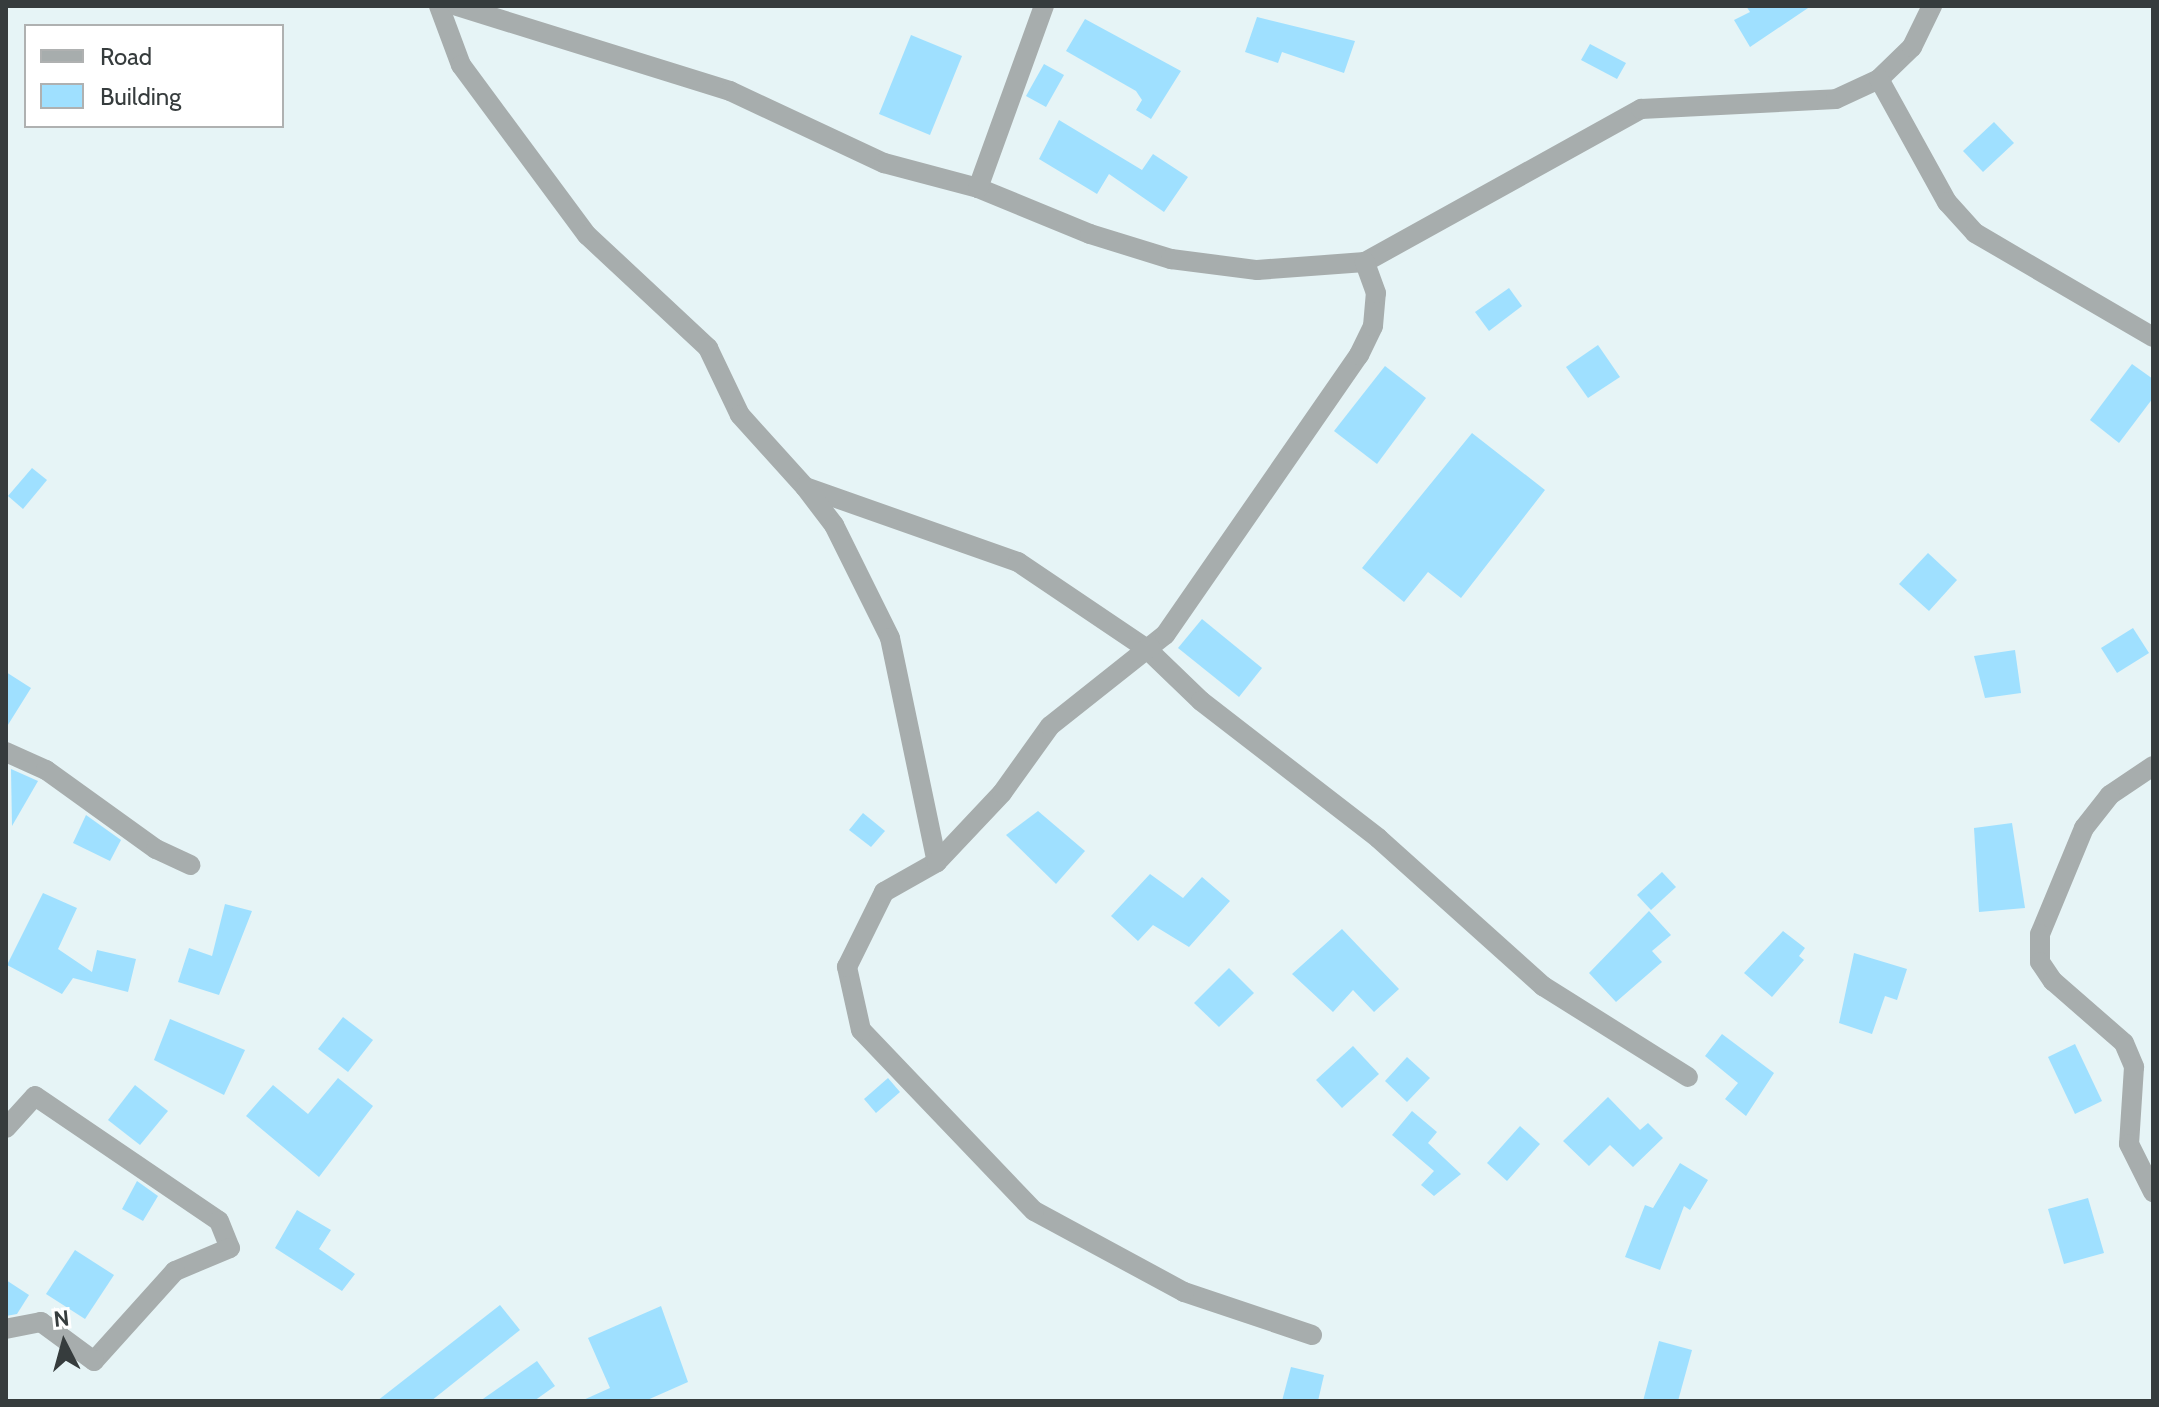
<!DOCTYPE html>
<style>
body{margin:0}
#map{position:relative;width:2159px;height:1407px;overflow:hidden;background:#e6f4f6;font-family:Cabin,sans-serif}
div>[style]{position:absolute}
.building>*{inset:0;background:#9fe0ff}
.minor>*{height:20px;margin:-10px;padding:0 10px;transform-origin:10px;border-radius:10px;background:#a7adad}
span{translate:-50% -50%;white-space:nowrap;text-align:center;line-height:1.15;-webkit-text-stroke:6px #fff;paint-order:stroke}
.frame{position:absolute;inset:0;border:8px solid #363c3d;pointer-events:none}
.legend{position:absolute;left:24px;top:24px;width:260px;height:104px;box-sizing:border-box;background:#fff;border:2px solid #afb1b1;margin:0;padding:10px 14px;list-style:none;font-size:24px;color:#363c3d}
.legend li{display:flex;align-items:center;gap:16px;height:40px}
.legend b{width:40px;border:2px solid #afb1b1}
.north{position:absolute;left:24px;top:1303px;width:80px;height:80px;-webkit-text-stroke:6px #fff;paint-order:stroke;rotate:354deg;font-size:22px;font-weight:700;line-height:32px;text-align:center;color:#363c3d}
.north::after{content:'';display:block;margin:auto;width:28px;height:36px;background:#363c3d;clip-path:polygon(50% 0,100% 100%,50% 72%,0 100%)}
</style>
<div id="map">
<div class="building">
<div style="clip-path:polygon(1746px 6px,1811px 6px,1750px 47px,1734px 20px,1750px 12px)"></div>
<div style="clip-path:polygon(1257px 17px,1355px 41px,1344px 73px,1282px 52px,1278px 63px,1245px 52px)"></div>
<div style="clip-path:polygon(1085px 19px,1181px 71px,1151px 119px,1136px 110px,1142px 100px,1136px 91px,1066px 51px)"></div>
<div style="clip-path:polygon(911px 35px,962px 56px,930px 135px,879px 114px)"></div>
<div style="clip-path:polygon(1590px 44px,1626px 63px,1617px 79px,1581px 60px)"></div>
<div style="clip-path:polygon(1044px 64px,1064px 75px,1046px 107px,1026px 96px)"></div>
<div style="clip-path:polygon(1059px 120px,1142px 170px,1153px 154px,1188px 177px,1164px 212px,1109px 174px,1097px 194px,1039px 159px)"></div>
<div style="clip-path:polygon(1994px 122px,2014px 143px,1983px 172px,1963px 151px)"></div>
<div style="clip-path:polygon(1509px 288px,1522px 306px,1489px 331px,1475px 312px)"></div>
<div style="clip-path:polygon(1598px 345px,1620px 377px,1588px 398px,1566px 367px)"></div>
<div style="clip-path:polygon(2132px 364px,2153px 379px,2153px 398px,2119px 443px,2090px 420px)"></div>
<div style="clip-path:polygon(1385px 366px,1426px 398px,1377px 464px,1334px 431px)"></div>
<div style="clip-path:polygon(1472px 433px,1545px 490px,1461px 598px,1428px 572px,1404px 602px,1362px 568px)"></div>
<div style="clip-path:polygon(32px 468px,47px 480px,23px 509px,8px 496px)"></div>
<div style="clip-path:polygon(1928px 553px,1957px 580px,1929px 611px,1899px 584px)"></div>
<div style="clip-path:polygon(1202px 619px,1262px 668px,1239px 697px,1178px 648px)"></div>
<div style="clip-path:polygon(2133px 628px,2149px 653px,2117px 673px,2101px 648px)"></div>
<div style="clip-path:polygon(2015px 650px,2021px 693px,1985px 698px,1974px 656px)"></div>
<div style="clip-path:polygon(6px 672px,31px 688px,6px 728px)"></div>
<div style="clip-path:polygon(11px 769px,38px 781px,12px 826px)"></div>
<div style="clip-path:polygon(1038px 811px,1085px 851px,1056px 884px,1006px 835px)"></div>
<div style="clip-path:polygon(863px 813px,885px 831px,871px 847px,849px 830px)"></div>
<div style="clip-path:polygon(86px 815px,121px 840px,110px 861px,73px 843px)"></div>
<div style="clip-path:polygon(2012px 823px,2025px 908px,1979px 912px,1974px 828px)"></div>
<div style="clip-path:polygon(1662px 872px,1676px 887px,1651px 910px,1637px 895px)"></div>
<div style="clip-path:polygon(1150px 874px,1183px 898px,1202px 877px,1230px 901px,1189px 947px,1153px 925px,1138px 941px,1111px 916px)"></div>
<div style="clip-path:polygon(43px 893px,77px 908px,58px 949px,92px 972px,97px 950px,136px 959px,128px 992px,73px 978px,62px 994px,7px 965px)"></div>
<div style="clip-path:polygon(225px 904px,252px 911px,219px 995px,178px 982px,189px 948px,212px 956px)"></div>
<div style="clip-path:polygon(1649px 911px,1671px 935px,1652px 951px,1662px 962px,1616px 1002px,1589px 973px)"></div>
<div style="clip-path:polygon(1342px 929px,1399px 989px,1374px 1012px,1353px 990px,1333px 1012px,1292px 974px)"></div>
<div style="clip-path:polygon(1783px 931px,1805px 948px,1799px 956px,1804px 960px,1772px 997px,1744px 973px)"></div>
<div style="clip-path:polygon(1854px 953px,1907px 969px,1897px 1000px,1885px 996px,1872px 1034px,1839px 1023px)"></div>
<div style="clip-path:polygon(1229px 968px,1254px 993px,1219px 1027px,1194px 1003px)"></div>
<div style="clip-path:polygon(343px 1017px,373px 1040px,348px 1072px,318px 1049px)"></div>
<div style="clip-path:polygon(170px 1019px,245px 1050px,224px 1095px,154px 1060px)"></div>
<div style="clip-path:polygon(1722px 1034px,1774px 1073px,1746px 1116px,1725px 1099px,1738px 1083px,1705px 1056px)"></div>
<div style="clip-path:polygon(2075px 1044px,2102px 1101px,2075px 1114px,2048px 1057px)"></div>
<div style="clip-path:polygon(1353px 1046px,1379px 1074px,1342px 1108px,1316px 1080px)"></div>
<div style="clip-path:polygon(1407px 1057px,1430px 1078px,1407px 1102px,1385px 1081px)"></div>
<div style="clip-path:polygon(338px 1078px,373px 1106px,319px 1177px,246px 1116px,273px 1085px,308px 1114px)"></div>
<div style="clip-path:polygon(888px 1078px,900px 1092px,876px 1113px,864px 1099px)"></div>
<div style="clip-path:polygon(135px 1085px,168px 1111px,140px 1145px,108px 1120px)"></div>
<div style="clip-path:polygon(1608px 1097px,1640px 1130px,1648px 1123px,1663px 1138px,1633px 1167px,1610px 1145px,1589px 1166px,1563px 1141px)"></div>
<div style="clip-path:polygon(1412px 1111px,1437px 1132px,1428px 1143px,1461px 1174px,1434px 1196px,1421px 1185px,1434px 1171px,1392px 1135px)"></div>
<div style="clip-path:polygon(1520px 1126px,1540px 1144px,1507px 1181px,1487px 1163px)"></div>
<div style="clip-path:polygon(1680px 1163px,1708px 1180px,1690px 1210px,1684px 1206px,1660px 1270px,1625px 1257px,1645px 1205px,1653px 1208px)"></div>
<div style="clip-path:polygon(137px 1181px,158px 1196px,143px 1221px,122px 1209px)"></div>
<div style="clip-path:polygon(2088px 1198px,2104px 1253px,2064px 1264px,2048px 1209px)"></div>
<div style="clip-path:polygon(297px 1210px,331px 1230px,319px 1249px,355px 1274px,342px 1291px,275px 1248px)"></div>
<div style="clip-path:polygon(75px 1250px,114px 1275px,85px 1319px,46px 1294px)"></div>
<div style="clip-path:polygon(6px 1280px,29px 1295px,17px 1314px,6px 1316px)"></div>
<div style="clip-path:polygon(500px 1305px,520px 1330px,431px 1401px,377px 1401px)"></div>
<div style="clip-path:polygon(661px 1306px,688px 1382px,645px 1401px,581px 1401px,610px 1388px,588px 1338px)"></div>
<div style="clip-path:polygon(1659px 1341px,1692px 1350px,1678px 1401px,1643px 1401px)"></div>
<div style="clip-path:polygon(537px 1361px,555px 1386px,534px 1401px,480px 1401px)"></div>
<div style="clip-path:polygon(1291px 1367px,1324px 1375px,1318px 1401px,1282px 1401px)"></div>
</div>
<div class="minor">
<div style="left:439px;top:6px;width:63px;rotate:69.6deg"></div>
<div style="left:461px;top:65px;width:212px;rotate:53.5deg"></div>
<div style="left:587px;top:235px;width:166px;rotate:43deg"></div>
<div style="left:708px;top:348px;width:74px;rotate:64.5deg"></div>
<div style="left:740px;top:415px;width:97px;rotate:47.9deg"></div>
<div style="left:805px;top:487px;width:226px;rotate:19.4deg"></div>
<div style="left:1018px;top:562px;width:156px;rotate:34deg"></div>
<div style="left:1147px;top:649px;width:75px;rotate:43.9deg"></div>
<div style="left:1201px;top:701px;width:224px;rotate:37.7deg"></div>
<div style="left:1378px;top:838px;width:222px;rotate:41.9deg"></div>
<div style="left:1543px;top:986px;width:171px;rotate:32.1deg"></div>
<div style="left:457px;top:6px;width:286px;rotate:17.3deg"></div>
<div style="left:730px;top:91px;width:170px;rotate:25.1deg"></div>
<div style="left:884px;top:163px;width:97px;rotate:14.9deg"></div>
<div style="left:978px;top:188px;width:121px;rotate:22.3deg"></div>
<div style="left:1090px;top:234px;width:85px;rotate:17.2deg"></div>
<div style="left:1171px;top:259px;width:87px;rotate:7.3deg"></div>
<div style="left:1257px;top:270px;width:108px;rotate:-4.2deg"></div>
<div style="left:1365px;top:262px;width:316px;rotate:-29deg"></div>
<div style="left:1641px;top:109px;width:195px;rotate:-2.9deg"></div>
<div style="left:1836px;top:99px;width:47px;rotate:-24.9deg"></div>
<div style="left:1879px;top:79px;width:46px;rotate:-44.1deg"></div>
<div style="left:1912px;top:47px;width:46px;rotate:-64deg"></div>
<div style="left:1879px;top:79px;width:141px;rotate:61.1deg"></div>
<div style="left:1947px;top:202px;width:42px;rotate:47.9deg"></div>
<div style="left:1975px;top:233px;width:206px;rotate:30.3deg"></div>
<div style="left:978px;top:188px;width:194px;rotate:-70.1deg"></div>
<div style="left:805px;top:487px;width:48px;rotate:52.7deg"></div>
<div style="left:834px;top:525px;width:126px;rotate:63.6deg"></div>
<div style="left:890px;top:638px;width:229px;rotate:78.2deg"></div>
<div style="left:6px;top:752px;width:44px;rotate:24.2deg"></div>
<div style="left:46px;top:770px;width:135px;rotate:35.7deg"></div>
<div style="left:156px;top:849px;width:38px;rotate:25deg"></div>
<div style="left:2153px;top:766px;width:52px;rotate:146deg"></div>
<div style="left:2110px;top:795px;width:42px;rotate:128.2deg"></div>
<div style="left:2084px;top:828px;width:115px;rotate:112.5deg"></div>
<div style="left:2040px;top:934px;width:28px;rotate:90deg"></div>
<div style="left:2040px;top:962px;width:23px;rotate:56deg"></div>
<div style="left:2053px;top:981px;width:94px;rotate:41.1deg"></div>
<div style="left:2124px;top:1043px;width:26px;rotate:67deg"></div>
<div style="left:2134px;top:1067px;width:77px;rotate:93.7deg"></div>
<div style="left:2129px;top:1144px;width:54px;rotate:63.4deg"></div>
<div style="left:6px;top:1128px;width:43px;rotate:-47.8deg"></div>
<div style="left:35px;top:1096px;width:222px;rotate:34.2deg"></div>
<div style="left:219px;top:1221px;width:29px;rotate:68deg"></div>
<div style="left:230px;top:1248px;width:60px;rotate:157.3deg"></div>
<div style="left:175px;top:1271px;width:121px;rotate:132deg"></div>
<div style="left:94px;top:1361px;width:66px;rotate:-143.7deg"></div>
<div style="left:41px;top:1322px;width:36px;rotate:169deg"></div>
<div style="left:1312px;top:1335px;width:135px;rotate:-161.4deg"></div>
<div style="left:1184px;top:1292px;width:170px;rotate:-151.6deg"></div>
<div style="left:1034px;top:1211px;width:250px;rotate:-133.7deg"></div>
<div style="left:861px;top:1030px;width:65px;rotate:-102.5deg"></div>
<div style="left:847px;top:967px;width:84px;rotate:-63.7deg"></div>
<div style="left:884px;top:892px;width:61px;rotate:-29.5deg"></div>
<div style="left:937px;top:862px;width:95px;rotate:-46.7deg"></div>
<div style="left:1002px;top:793px;width:82px;rotate:-54.4deg"></div>
<div style="left:1050px;top:726px;width:147px;rotate:-38.4deg"></div>
<div style="left:1165px;top:635px;width:341px;rotate:-55.3deg"></div>
<div style="left:1359px;top:355px;width:32px;rotate:-64deg"></div>
<div style="left:1373px;top:326px;width:33px;rotate:-85deg"></div>
<div style="left:1376px;top:293px;width:33px;rotate:-110deg"></div>
</div>
<div class="frame"></div>
<ul class="legend">
<li><b style="height:10px;background:#a7adad"></b>Road</li>
<li><b style="height:22px;background:#9fe0ff"></b>Building</li>
</ul>
<div class="north">N</div>
</div>
